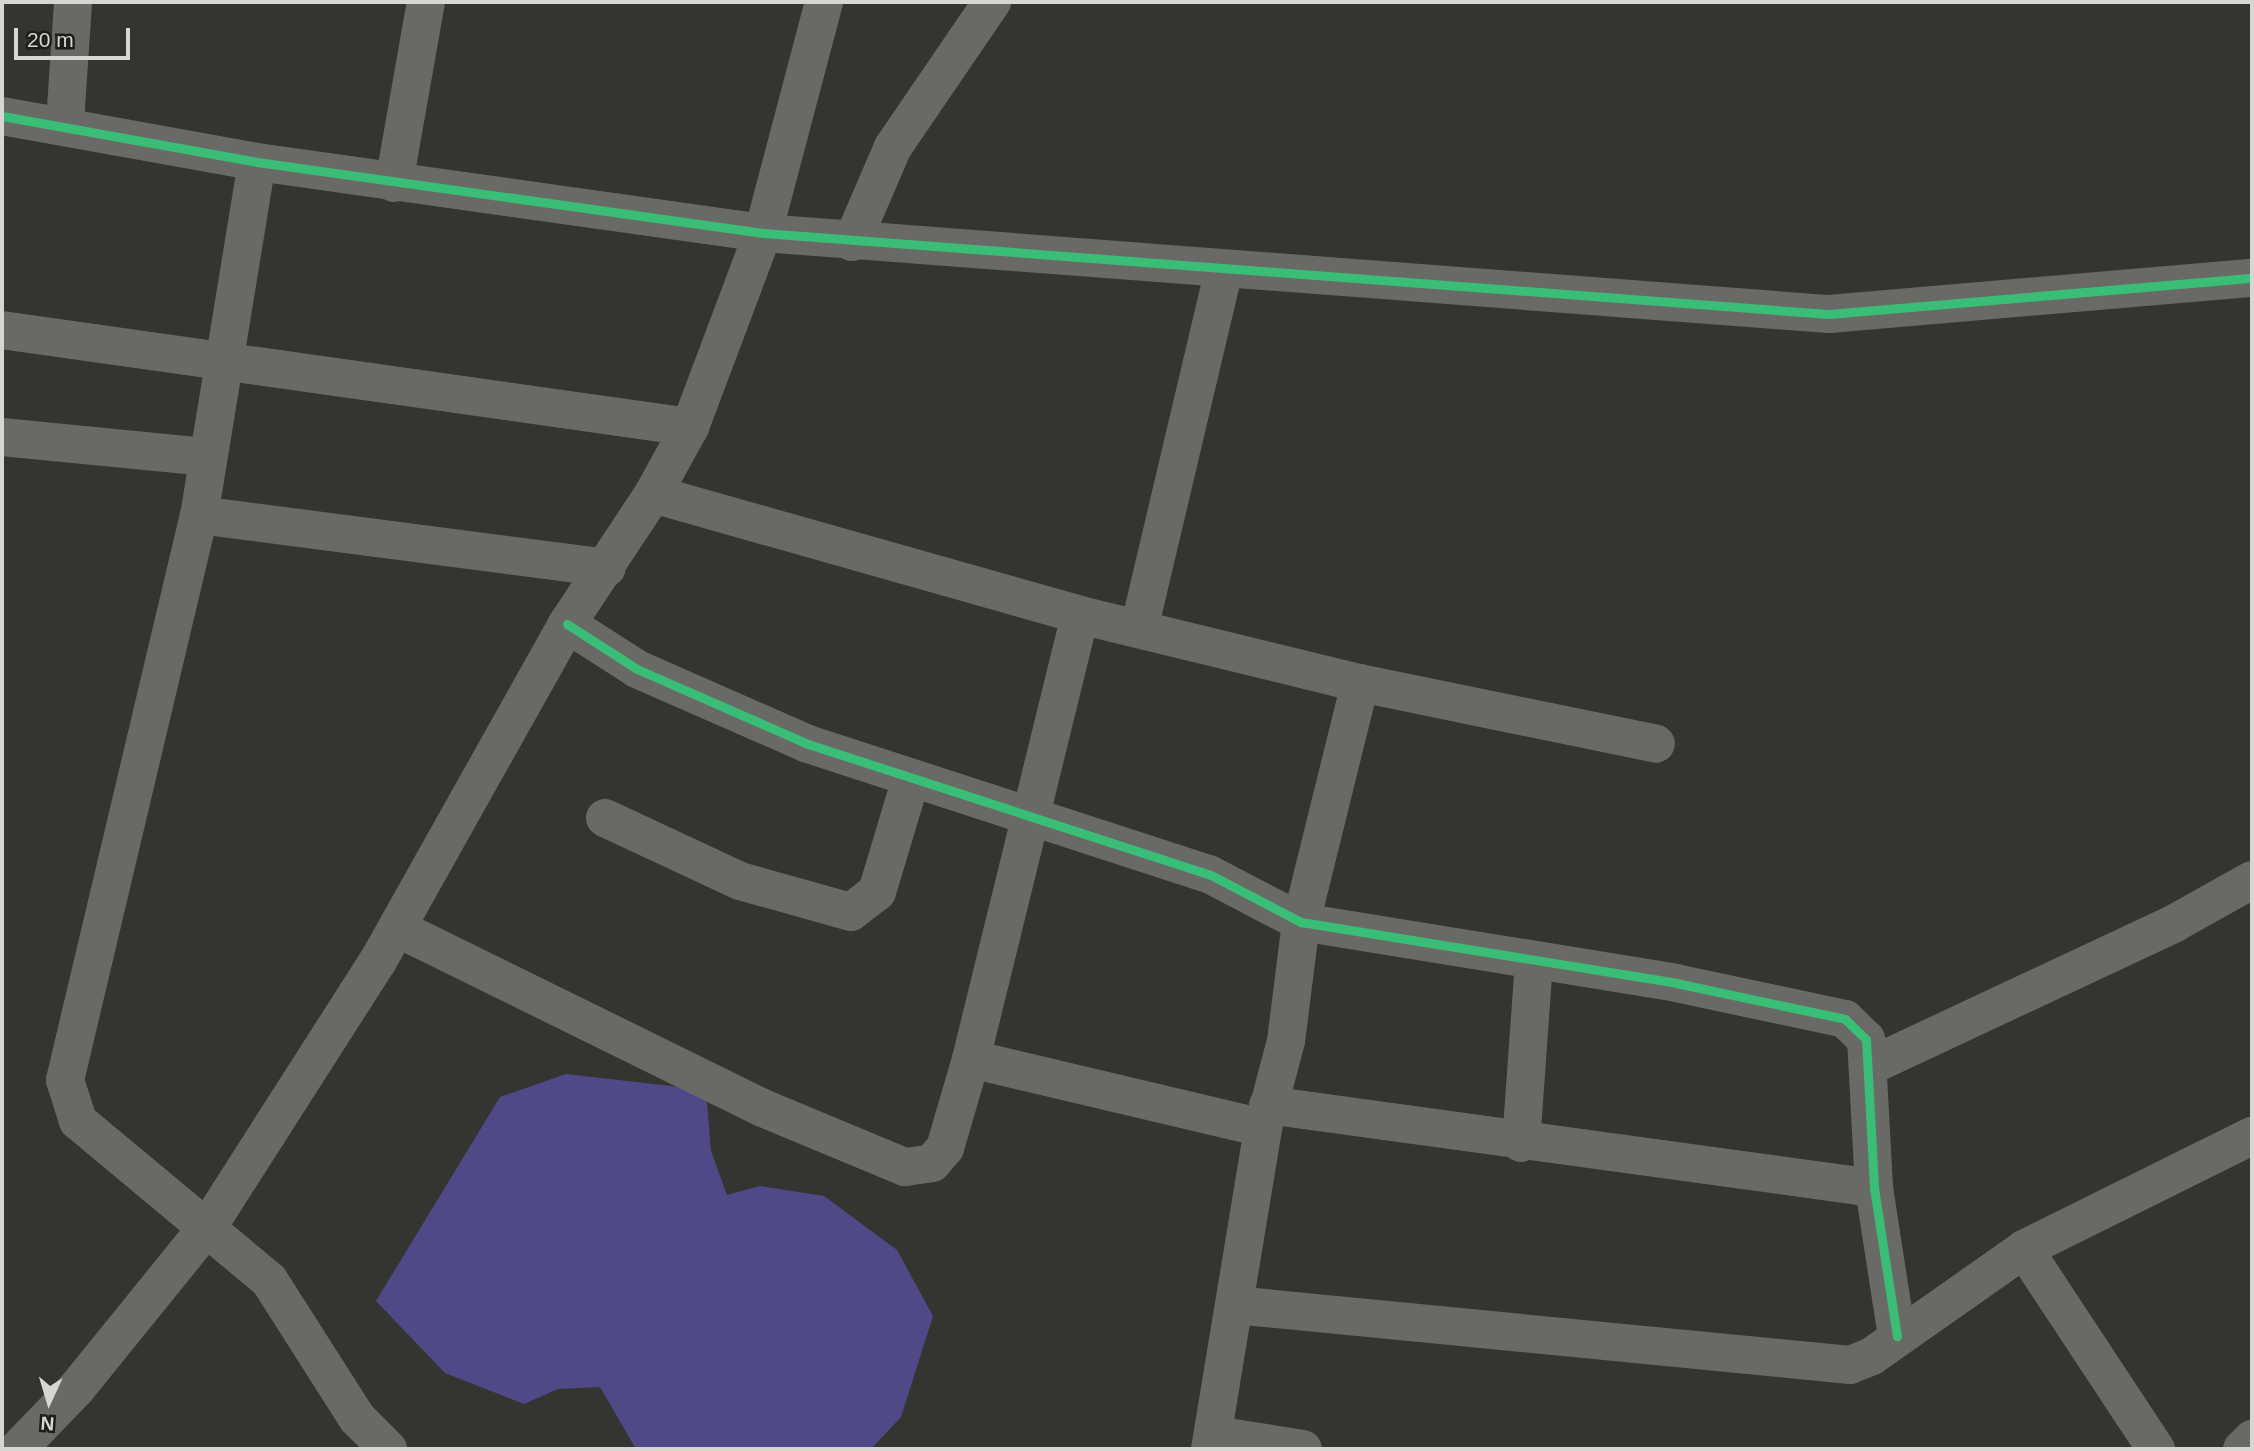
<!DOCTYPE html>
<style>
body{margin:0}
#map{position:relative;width:2254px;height:1451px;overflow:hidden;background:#343430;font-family:Arial,sans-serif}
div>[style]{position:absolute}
.water>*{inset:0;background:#4f4a87}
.minor>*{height:38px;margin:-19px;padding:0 19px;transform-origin:19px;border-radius:19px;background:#696966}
.cycleway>*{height:9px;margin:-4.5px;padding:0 4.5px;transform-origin:4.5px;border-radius:4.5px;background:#3abd76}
span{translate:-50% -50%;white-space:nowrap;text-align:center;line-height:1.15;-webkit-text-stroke:7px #1d1d19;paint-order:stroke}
.frame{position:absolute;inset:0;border:4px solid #d6d7d2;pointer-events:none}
.north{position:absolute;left:14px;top:1367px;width:70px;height:70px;-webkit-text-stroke:5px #1d1d19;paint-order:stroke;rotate:184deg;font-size:19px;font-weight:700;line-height:28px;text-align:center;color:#d6d7d2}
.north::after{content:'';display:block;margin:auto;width:24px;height:32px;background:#d6d7d2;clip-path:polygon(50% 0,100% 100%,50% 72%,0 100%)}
.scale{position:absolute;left:14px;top:28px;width:116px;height:32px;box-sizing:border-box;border:4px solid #d6d7d2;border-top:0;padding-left:9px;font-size:21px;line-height:24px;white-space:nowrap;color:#d6d7d2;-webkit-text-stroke:5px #1d1d19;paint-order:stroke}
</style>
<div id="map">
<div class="water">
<div style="clip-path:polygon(566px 1074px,706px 1090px,711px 1151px,727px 1195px,760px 1186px,824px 1196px,897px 1250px,933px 1316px,901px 1417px,871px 1449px,636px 1449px,600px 1387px,558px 1389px,524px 1404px,445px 1373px,376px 1301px,500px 1097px)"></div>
</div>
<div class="minor">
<div style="left:2px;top:116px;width:259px;rotate:10.2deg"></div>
<div style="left:257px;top:162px;width:511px;rotate:7.99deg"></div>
<div style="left:763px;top:233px;width:1069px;rotate:4.35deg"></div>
<div style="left:1829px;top:314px;width:425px;rotate:-4.9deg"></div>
<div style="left:65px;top:123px;width:121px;rotate:-86.2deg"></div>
<div style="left:257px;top:162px;width:358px;rotate:99.3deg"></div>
<div style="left:199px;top:515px;width:581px;rotate:103.34deg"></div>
<div style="left:65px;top:1080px;width:43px;rotate:72.4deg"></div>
<div style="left:78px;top:1121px;width:249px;rotate:39.8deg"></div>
<div style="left:269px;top:1280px;width:164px;rotate:57.5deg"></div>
<div style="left:357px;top:1418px;width:44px;rotate:45deg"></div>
<div style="left:394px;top:183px;width:184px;rotate:-80deg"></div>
<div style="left:852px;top:242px;width:103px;rotate:-66.7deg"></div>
<div style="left:893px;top:147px;width:176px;rotate:-55.7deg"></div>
<div style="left:2px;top:330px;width:695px;rotate:8.03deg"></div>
<div style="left:2px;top:437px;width:204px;rotate:5.6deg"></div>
<div style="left:653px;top:494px;width:444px;rotate:15.8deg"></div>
<div style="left:1080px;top:615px;width:288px;rotate:13.7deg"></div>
<div style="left:1360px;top:683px;width:302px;rotate:11.6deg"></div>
<div style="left:199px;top:515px;width:411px;rotate:7.4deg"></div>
<div style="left:567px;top:624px;width:83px;rotate:32.7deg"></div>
<div style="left:637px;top:669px;width:187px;rotate:23.7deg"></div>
<div style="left:808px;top:744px;width:422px;rotate:18deg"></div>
<div style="left:1209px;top:874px;width:104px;rotate:27.6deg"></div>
<div style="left:1301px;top:922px;width:380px;rotate:9.2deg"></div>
<div style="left:1676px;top:983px;width:173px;rotate:12deg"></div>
<div style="left:1845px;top:1019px;width:29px;rotate:44deg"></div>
<div style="left:1866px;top:1039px;width:149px;rotate:86.9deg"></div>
<div style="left:1874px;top:1188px;width:150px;rotate:81.2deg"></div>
<div style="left:1139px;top:629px;width:370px;rotate:-76.7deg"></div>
<div style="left:605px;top:818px;width:149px;rotate:25deg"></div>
<div style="left:740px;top:881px;width:115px;rotate:15.6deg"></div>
<div style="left:851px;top:912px;width:33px;rotate:-38deg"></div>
<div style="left:877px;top:892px;width:118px;rotate:-73.3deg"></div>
<div style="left:397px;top:928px;width:408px;rotate:26.2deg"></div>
<div style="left:763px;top:1108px;width:154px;rotate:22.6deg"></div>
<div style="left:905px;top:1167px;width:27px;rotate:-8deg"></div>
<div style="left:932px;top:1163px;width:20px;rotate:-49deg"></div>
<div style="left:945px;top:1148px;width:93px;rotate:-73.7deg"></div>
<div style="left:971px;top:1059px;width:457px;rotate:-76.2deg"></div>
<div style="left:971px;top:1059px;width:300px;rotate:13.3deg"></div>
<div style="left:1868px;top:1067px;width:339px;rotate:-25.1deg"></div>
<div style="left:2175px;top:923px;width:88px;rotate:-29.2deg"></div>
<div style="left:1268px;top:1105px;width:612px;rotate:7.8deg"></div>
<div style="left:1521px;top:1143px;width:183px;rotate:-85.9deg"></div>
<div style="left:2024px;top:1249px;width:240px;rotate:56.6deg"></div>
<div style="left:1234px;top:1305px;width:619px;rotate:5.56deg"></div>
<div style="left:1850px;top:1365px;width:24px;rotate:-22deg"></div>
<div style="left:1872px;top:1356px;width:186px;rotate:-35.1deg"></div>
<div style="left:2024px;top:1249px;width:254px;rotate:-26.4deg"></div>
<div style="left:1214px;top:1435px;width:90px;rotate:8.9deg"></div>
<div style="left:18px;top:1449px;width:83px;rotate:-46deg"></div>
<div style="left:76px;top:1389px;width:211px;rotate:-51deg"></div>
<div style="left:209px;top:1225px;width:313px;rotate:-57.4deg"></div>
<div style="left:378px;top:961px;width:386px;rotate:-60.7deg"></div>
<div style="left:567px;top:624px;width:156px;rotate:-56.5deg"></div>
<div style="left:653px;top:494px;width:77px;rotate:-61.1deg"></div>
<div style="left:690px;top:427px;width:207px;rotate:-69.4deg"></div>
<div style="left:763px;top:233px;width:239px;rotate:-75.2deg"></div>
<div style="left:1210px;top:1449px;width:325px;rotate:-80.6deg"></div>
<div style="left:1263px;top:1128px;width:90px;rotate:-75.2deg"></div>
<div style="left:1286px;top:1041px;width:120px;rotate:-82.8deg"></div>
<div style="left:1301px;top:922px;width:246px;rotate:-76.1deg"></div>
<div style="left:2242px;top:1449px;width:14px;rotate:-45deg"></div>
</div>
<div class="cycleway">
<div style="left:2px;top:116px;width:259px;rotate:10.2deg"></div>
<div style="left:257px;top:162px;width:511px;rotate:7.99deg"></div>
<div style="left:763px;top:233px;width:1069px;rotate:4.35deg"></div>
<div style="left:1829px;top:314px;width:425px;rotate:-4.9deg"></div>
<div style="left:567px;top:624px;width:83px;rotate:32.7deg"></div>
<div style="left:637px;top:669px;width:187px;rotate:23.7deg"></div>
<div style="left:808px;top:744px;width:422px;rotate:18deg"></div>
<div style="left:1209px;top:874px;width:104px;rotate:27.6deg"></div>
<div style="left:1301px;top:922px;width:380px;rotate:9.2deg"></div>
<div style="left:1676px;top:983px;width:173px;rotate:12deg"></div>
<div style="left:1845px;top:1019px;width:29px;rotate:44deg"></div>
<div style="left:1866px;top:1039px;width:149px;rotate:86.9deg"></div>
<div style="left:1874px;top:1188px;width:150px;rotate:81.2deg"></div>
</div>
<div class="frame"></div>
<div class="north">N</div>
<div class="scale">20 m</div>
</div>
